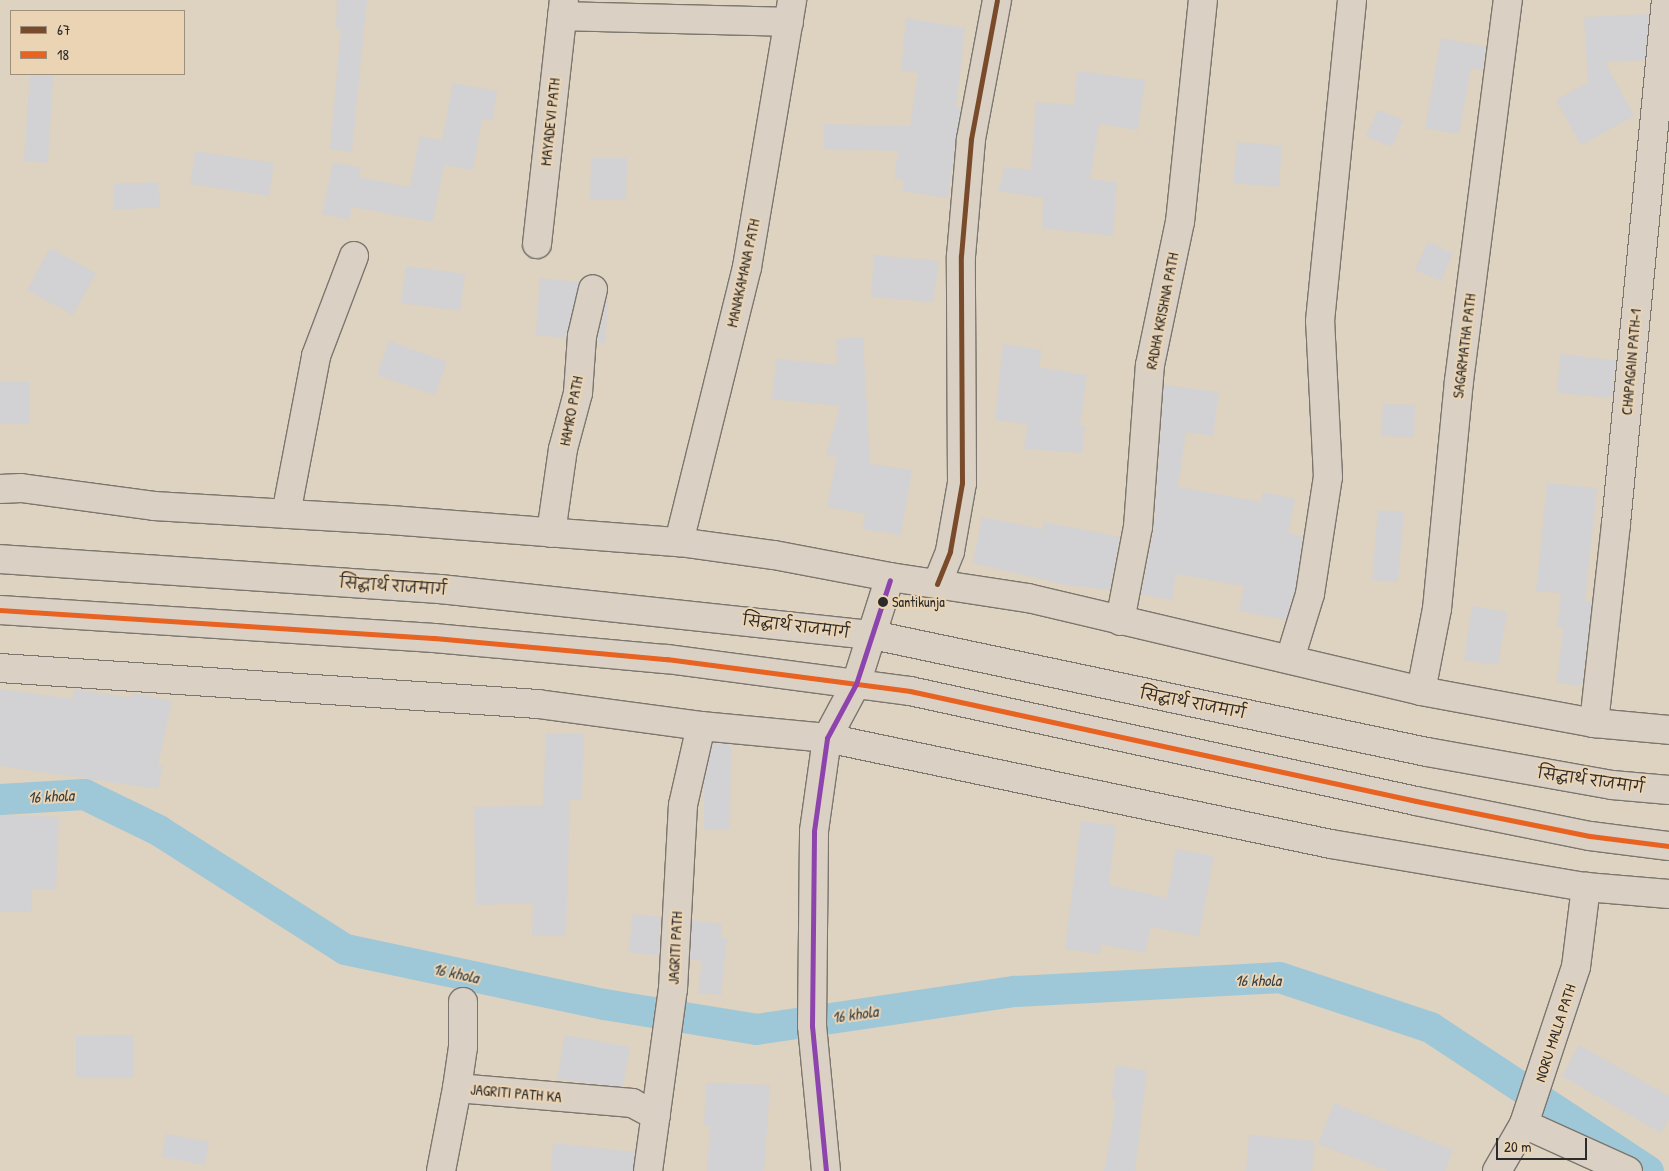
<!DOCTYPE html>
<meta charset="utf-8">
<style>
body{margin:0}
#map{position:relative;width:1669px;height:1171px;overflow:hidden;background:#ded2c0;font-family:"Patrick Hand","Playpen Sans Deva",sans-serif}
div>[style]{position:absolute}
.canal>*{height:31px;margin:-15.5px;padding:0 15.5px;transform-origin:15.5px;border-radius:15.5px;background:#9ec7d8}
.building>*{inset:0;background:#d2d1d3}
.roads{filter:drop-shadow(1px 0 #7c766e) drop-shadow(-1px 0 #7c766e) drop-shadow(0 1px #7c766e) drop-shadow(0 -1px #7c766e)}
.minor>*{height:28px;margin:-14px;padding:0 14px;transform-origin:14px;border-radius:14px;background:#dad1c4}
.highway>*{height:28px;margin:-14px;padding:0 14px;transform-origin:14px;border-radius:14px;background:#dad1c4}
.bus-1>*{height:5px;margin:-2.5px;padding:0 2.5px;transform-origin:2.5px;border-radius:2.5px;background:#7a4b2a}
.bus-2>*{height:5px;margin:-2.5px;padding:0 2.5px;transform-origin:2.5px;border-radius:2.5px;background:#e86222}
.bus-3>*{height:5px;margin:-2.5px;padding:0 2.5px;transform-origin:2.5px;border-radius:2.5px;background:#8e44ad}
.dots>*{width:14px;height:14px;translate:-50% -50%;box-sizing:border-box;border:2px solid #ebd4b3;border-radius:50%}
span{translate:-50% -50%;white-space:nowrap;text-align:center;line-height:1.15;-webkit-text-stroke:4px #ebd4b3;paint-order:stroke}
.bus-label{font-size:14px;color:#2b2b2b}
.left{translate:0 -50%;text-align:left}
.street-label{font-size:15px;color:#2b2b2b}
.water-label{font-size:16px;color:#384247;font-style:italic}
.legend{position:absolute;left:10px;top:10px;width:175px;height:65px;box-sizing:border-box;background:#ebd4b3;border:1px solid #9e907d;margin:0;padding:6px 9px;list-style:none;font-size:15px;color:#2b2b2b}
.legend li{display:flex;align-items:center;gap:10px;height:25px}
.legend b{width:25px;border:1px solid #9e907d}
.scale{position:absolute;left:1496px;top:1138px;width:91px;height:22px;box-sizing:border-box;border:2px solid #2b2b2b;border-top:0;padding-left:6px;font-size:15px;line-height:18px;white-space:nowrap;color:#2b2b2b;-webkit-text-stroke:4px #ebd4b3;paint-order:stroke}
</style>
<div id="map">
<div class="canal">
<div style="left:0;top:799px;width:84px;rotate:-3.4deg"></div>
<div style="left:84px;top:794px;width:82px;rotate:25.9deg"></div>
<div style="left:158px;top:830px;width:222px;rotate:32.5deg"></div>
<div style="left:345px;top:949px;width:265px;rotate:12deg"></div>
<div style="left:604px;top:1004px;width:154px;rotate:9.3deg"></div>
<div style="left:756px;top:1029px;width:261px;rotate:-8.4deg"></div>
<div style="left:1014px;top:991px;width:265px;rotate:-3deg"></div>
<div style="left:1279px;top:977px;width:159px;rotate:18.3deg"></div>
<div style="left:1430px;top:1027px;width:261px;rotate:33.4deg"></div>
</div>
<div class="building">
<div style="clip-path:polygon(337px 0,367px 0,352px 152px,330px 149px,341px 29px,336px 29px)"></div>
<div style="clip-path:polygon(1649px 14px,1645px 60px,1605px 62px,1634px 116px,1581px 145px,1556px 100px,1588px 82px,1584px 17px)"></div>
<div style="clip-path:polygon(906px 18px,965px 28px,956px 108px,961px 108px,948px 198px,902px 191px,904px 180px,894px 178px,898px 151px,824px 149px,824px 124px,910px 126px,918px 73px,901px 71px)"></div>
<div style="clip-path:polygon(1441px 38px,1486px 47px,1483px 70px,1471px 68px,1459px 134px,1425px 128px)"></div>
<div style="clip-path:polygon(1077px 71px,1145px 80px,1138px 130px,1099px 124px,1090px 179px,1117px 182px,1113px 236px,1042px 228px,1043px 198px,998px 191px,1005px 167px,1031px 170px,1036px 102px,1074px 105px)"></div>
<div style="clip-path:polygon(30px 74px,53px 74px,48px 163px,24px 161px)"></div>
<div style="clip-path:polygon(453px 83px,497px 91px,492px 121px,482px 119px,473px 170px,444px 165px,433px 222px,352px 207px,349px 220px,322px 214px,333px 162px,361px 168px,359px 177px,410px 187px,420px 136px,442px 140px)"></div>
<div style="clip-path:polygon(1378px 110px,1403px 120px,1392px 147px,1366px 136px)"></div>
<div style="clip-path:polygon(1237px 142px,1282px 146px,1279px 187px,1233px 183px)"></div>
<div style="clip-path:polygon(195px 151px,274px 163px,269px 196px,190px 184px)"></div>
<div style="clip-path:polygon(591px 158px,627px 158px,626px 200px,590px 199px)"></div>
<div style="clip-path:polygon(158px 182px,160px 207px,114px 210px,113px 184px)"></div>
<div style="clip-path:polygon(1428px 242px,1453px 253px,1441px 281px,1415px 270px)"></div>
<div style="clip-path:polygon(50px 248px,96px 273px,73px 315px,27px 290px)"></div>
<div style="clip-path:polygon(874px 255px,939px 261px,933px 302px,871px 297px)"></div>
<div style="clip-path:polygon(406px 266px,465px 274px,460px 311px,401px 303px)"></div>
<div style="clip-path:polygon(540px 278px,579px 282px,566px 338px,536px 335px)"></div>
<div style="clip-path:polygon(608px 294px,605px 343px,597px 342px,598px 338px)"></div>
<div style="clip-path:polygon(863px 337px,870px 464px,912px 470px,901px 535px,863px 529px,865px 514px,827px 507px,837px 456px,826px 456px,840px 406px,772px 399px,776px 359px,837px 365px,836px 339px)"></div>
<div style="clip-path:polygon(389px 341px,447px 362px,435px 395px,377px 375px)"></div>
<div style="clip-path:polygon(1003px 344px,1042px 350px,1039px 367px,1087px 375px,1080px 426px,1085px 426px,1082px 453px,1024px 449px,1027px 424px,995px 420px)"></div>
<div style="clip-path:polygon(1560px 354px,1616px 360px,1612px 398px,1557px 393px)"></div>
<div style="clip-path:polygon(0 381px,30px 382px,29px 424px,0 423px)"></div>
<div style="clip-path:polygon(1164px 385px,1219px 392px,1213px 436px,1186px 432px,1178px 487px,1261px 502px,1263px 492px,1295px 499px,1288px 533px,1303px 536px,1295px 590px,1286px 620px,1239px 611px,1244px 586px,1176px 574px,1172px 600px,1141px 595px,1154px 528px)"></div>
<div style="clip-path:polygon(1383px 404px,1415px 405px,1414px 437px,1381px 436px)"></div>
<div style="clip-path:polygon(1547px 483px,1597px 488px,1585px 602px,1592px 602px,1582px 686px,1557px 683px,1563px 628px,1557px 627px,1561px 593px,1536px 591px)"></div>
<div style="clip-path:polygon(1378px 510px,1404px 512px,1398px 582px,1372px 580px)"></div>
<div style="clip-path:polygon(982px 517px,1043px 529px,1044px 522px,1120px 537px,1110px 590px,1066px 585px,973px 563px)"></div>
<div style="clip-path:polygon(1472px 606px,1507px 612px,1498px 665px,1464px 660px)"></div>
<div style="clip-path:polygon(0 689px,73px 699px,74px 689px,132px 698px,133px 693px,172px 701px,158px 765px,163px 766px,158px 789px,0 766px)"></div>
<div style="clip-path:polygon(546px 733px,584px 734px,582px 800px,570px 799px,566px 936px,532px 936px,533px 903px,476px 905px,474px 807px,543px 805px)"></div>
<div style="clip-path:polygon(713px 743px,731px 745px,730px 830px,704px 830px,704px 781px)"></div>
<div style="clip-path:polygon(0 815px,59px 817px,56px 889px,32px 889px,31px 912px,0 911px)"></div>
<div style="clip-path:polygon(1081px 821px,1116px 826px,1109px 885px,1167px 898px,1176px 849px,1214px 856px,1199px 936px,1151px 927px,1145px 953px,1101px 944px,1100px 954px,1065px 949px)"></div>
<div style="clip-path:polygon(633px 914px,661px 917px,659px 956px,628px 952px)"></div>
<div style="clip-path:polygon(692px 920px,722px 924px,721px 938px,727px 938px,721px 995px,698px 993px,702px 961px,690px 959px)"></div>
<div style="clip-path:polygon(134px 1035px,134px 1078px,76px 1078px,76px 1036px)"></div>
<div style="clip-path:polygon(565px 1035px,630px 1047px,623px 1087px,557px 1079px)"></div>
<div style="clip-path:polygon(1579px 1045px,1669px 1096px,1669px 1119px,1661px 1133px,1562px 1076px)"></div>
<div style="clip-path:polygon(1116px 1065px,1147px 1071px,1135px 1171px,1104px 1171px,1112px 1128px,1115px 1099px,1111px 1098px)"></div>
<div style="clip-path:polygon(706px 1083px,770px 1085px,764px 1171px,707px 1171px,710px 1126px,704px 1126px)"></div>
<div style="clip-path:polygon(1334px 1103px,1453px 1150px,1445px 1171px,1388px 1171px,1318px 1144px)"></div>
<div style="clip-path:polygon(166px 1134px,209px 1142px,205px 1165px,162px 1157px)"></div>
<div style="clip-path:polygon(1249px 1135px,1315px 1141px,1312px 1171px,1246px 1171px)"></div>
<div style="clip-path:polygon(553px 1143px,635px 1152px,633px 1171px,551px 1171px)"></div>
</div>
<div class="roads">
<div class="minor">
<div style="left:562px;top:16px;width:227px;rotate:1.5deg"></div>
<div style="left:537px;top:244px;width:245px;rotate:-83.7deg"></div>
<div style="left:0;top:489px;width:21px;rotate:-3deg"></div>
<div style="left:21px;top:488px;width:134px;rotate:7.7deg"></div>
<div style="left:154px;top:506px;width:236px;rotate:3.4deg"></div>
<div style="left:390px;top:520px;width:290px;rotate:4.4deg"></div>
<div style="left:679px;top:542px;width:96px;rotate:7.8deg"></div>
<div style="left:774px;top:555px;width:118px;rotate:10.7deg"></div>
<div style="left:890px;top:577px;width:140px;rotate:8.7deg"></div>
<div style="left:1028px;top:598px;width:404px;rotate:13.3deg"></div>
<div style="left:1421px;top:691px;width:176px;rotate:10.5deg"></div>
<div style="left:1594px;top:723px;width:75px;rotate:5.3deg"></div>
<div style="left:286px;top:514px;width:161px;rotate:-79.2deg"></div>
<div style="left:316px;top:356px;width:107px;rotate:-69.2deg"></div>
<div style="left:551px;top:533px;width:85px;rotate:-81.9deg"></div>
<div style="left:563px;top:449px;width:58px;rotate:-75deg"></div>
<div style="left:578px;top:393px;width:57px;rotate:-86deg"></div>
<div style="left:582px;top:336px;width:48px;rotate:-76.8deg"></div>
<div style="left:679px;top:542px;width:283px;rotate:-76.1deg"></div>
<div style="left:747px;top:267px;width:271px;rotate:-80.4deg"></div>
<div style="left:937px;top:584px;width:35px;rotate:-68deg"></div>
<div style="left:950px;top:551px;width:69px;rotate:-80deg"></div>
<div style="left:962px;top:483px;width:227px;rotate:-90.3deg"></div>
<div style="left:961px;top:256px;width:117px;rotate:-85.1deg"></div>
<div style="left:971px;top:139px;width:141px;rotate:-79.4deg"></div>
<div style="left:1120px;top:621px;width:96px;rotate:-79.2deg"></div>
<div style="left:1138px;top:527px;width:162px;rotate:-85.8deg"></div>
<div style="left:1150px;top:365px;width:146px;rotate:-78.2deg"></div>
<div style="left:1180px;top:222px;width:223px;rotate:-84.1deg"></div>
<div style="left:1290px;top:659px;width:68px;rotate:-72.9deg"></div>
<div style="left:1310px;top:594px;width:118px;rotate:-81.3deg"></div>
<div style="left:1328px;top:477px;width:156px;rotate:-92.9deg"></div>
<div style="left:1320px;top:321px;width:323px;rotate:-84.3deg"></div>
<div style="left:0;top:668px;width:539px;rotate:3.83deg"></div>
<div style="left:538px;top:704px;width:164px;rotate:7.7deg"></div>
<div style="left:701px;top:726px;width:127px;rotate:5.4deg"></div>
<div style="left:827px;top:738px;width:515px;rotate:11.88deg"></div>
<div style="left:1331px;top:844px;width:259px;rotate:9.6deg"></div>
<div style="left:1586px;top:887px;width:83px;rotate:4.8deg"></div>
<div style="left:1421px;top:691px;width:84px;rotate:-79deg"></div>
<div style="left:1437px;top:609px;width:229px;rotate:-84.5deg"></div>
<div style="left:1459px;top:381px;width:384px;rotate:-82.7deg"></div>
<div style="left:1594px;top:723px;width:200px;rotate:-83.7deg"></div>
<div style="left:1616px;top:524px;width:526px;rotate:-84.55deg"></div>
<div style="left:457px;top:1088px;width:41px;rotate:-81.7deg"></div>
<div style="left:463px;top:1047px;width:45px;rotate:-90deg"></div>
<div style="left:1524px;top:1124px;width:114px;rotate:24.3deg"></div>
<div style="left:441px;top:1171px;width:85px;rotate:-79.1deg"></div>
<div style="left:457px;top:1088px;width:176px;rotate:4.9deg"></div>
<div style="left:632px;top:1103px;width:27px;rotate:28deg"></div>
<div style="left:648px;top:1171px;width:184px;rotate:-82.2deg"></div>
<div style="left:673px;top:989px;width:184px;rotate:-86.9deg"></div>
<div style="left:683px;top:805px;width:81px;rotate:-77.2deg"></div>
<div style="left:826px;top:1171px;width:146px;rotate:-95.5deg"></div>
<div style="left:812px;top:1026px;width:195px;rotate:-89.4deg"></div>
<div style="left:814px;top:831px;width:94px;rotate:-82deg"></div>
<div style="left:827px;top:738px;width:61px;rotate:-61.8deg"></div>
<div style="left:856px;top:684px;width:112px;rotate:-72.4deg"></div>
<div style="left:1497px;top:1171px;width:54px;rotate:-60.1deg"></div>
<div style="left:1524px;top:1124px;width:165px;rotate:-71.7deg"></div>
<div style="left:1576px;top:967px;width:81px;rotate:-82.9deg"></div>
</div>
<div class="highway">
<div style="left:0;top:559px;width:441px;rotate:3.9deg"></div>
<div style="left:440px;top:589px;width:435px;rotate:6.1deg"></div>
<div style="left:873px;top:635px;width:566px;rotate:11.93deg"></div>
<div style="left:1427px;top:752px;width:188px;rotate:10.1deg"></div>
<div style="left:1612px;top:785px;width:57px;rotate:5deg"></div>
<div style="left:0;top:610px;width:435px;rotate:3.7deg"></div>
<div style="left:434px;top:638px;width:234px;rotate:5.2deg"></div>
<div style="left:667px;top:659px;width:245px;rotate:7.5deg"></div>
<div style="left:910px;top:691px;width:518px;rotate:12.26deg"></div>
<div style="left:1416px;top:801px;width:177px;rotate:11.4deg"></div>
<div style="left:1590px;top:836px;width:80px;rotate:7.2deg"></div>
</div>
</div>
<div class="bus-1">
<div style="left:937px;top:584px;width:35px;rotate:-68deg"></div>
<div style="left:950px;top:551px;width:69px;rotate:-80deg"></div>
<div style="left:962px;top:483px;width:227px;rotate:-90.3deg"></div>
<div style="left:961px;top:256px;width:117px;rotate:-85.1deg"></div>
<div style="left:971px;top:139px;width:141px;rotate:-79.4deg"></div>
</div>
<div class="bus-2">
<div style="left:0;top:610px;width:435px;rotate:3.7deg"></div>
<div style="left:434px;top:638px;width:234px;rotate:5.2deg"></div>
<div style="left:667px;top:659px;width:245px;rotate:7.5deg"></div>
<div style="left:910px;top:691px;width:518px;rotate:12.26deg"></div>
<div style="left:1416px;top:801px;width:177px;rotate:11.4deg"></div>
<div style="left:1590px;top:836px;width:80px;rotate:7.2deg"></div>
</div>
<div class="bus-3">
<div style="left:826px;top:1171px;width:146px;rotate:-95.5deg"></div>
<div style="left:812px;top:1026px;width:195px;rotate:-89.4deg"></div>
<div style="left:814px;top:831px;width:94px;rotate:-82deg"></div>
<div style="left:827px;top:738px;width:61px;rotate:-61.8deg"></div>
<div style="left:856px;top:684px;width:109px;rotate:-71.9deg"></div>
</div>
<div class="dots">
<div style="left:883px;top:602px;background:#2b2b2b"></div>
</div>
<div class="bus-label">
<span class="left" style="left:892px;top:602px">Santikunja</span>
</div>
<div class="street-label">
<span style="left:550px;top:122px;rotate:-84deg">MAYADEVI PATH</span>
<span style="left:743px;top:273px;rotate:-78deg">MANAKAMANA PATH</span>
<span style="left:1162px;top:311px;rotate:-79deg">RADHA KRISHNA PATH</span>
<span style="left:1464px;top:346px;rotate:-83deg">SAGARMATHA PATH</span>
<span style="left:1631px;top:362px;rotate:-85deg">CHAPAGAIN PATH-1</span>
<span style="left:571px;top:411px;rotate:-79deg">HAMRO PATH</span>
<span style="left:393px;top:586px;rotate:4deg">सिद्धार्थ राजमार्ग</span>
<span style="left:796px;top:626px;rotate:7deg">सिद्धार्थ राजमार्ग</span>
<span style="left:1193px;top:703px;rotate:11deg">सिद्धार्थ राजमार्ग</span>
<span style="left:1591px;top:780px;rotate:8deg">सिद्धार्थ राजमार्ग</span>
<span style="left:675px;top:948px;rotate:-87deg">JAGRITI PATH</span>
<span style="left:1555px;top:1033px;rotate:-72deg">NORU MALLA PATH</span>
<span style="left:516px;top:1093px;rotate:5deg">JAGRITI PATH KA</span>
</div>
<div class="water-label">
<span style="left:51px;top:796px;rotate:-3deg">16 khola</span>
<span style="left:456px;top:973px;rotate:12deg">16 khola</span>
<span style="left:1258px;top:980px">16 khola</span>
<span style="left:855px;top:1014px;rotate:-8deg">16 khola</span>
</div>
<ul class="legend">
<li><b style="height:6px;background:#7a4b2a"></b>67</li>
<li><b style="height:6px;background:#e86222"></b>18</li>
</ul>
<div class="scale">20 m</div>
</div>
